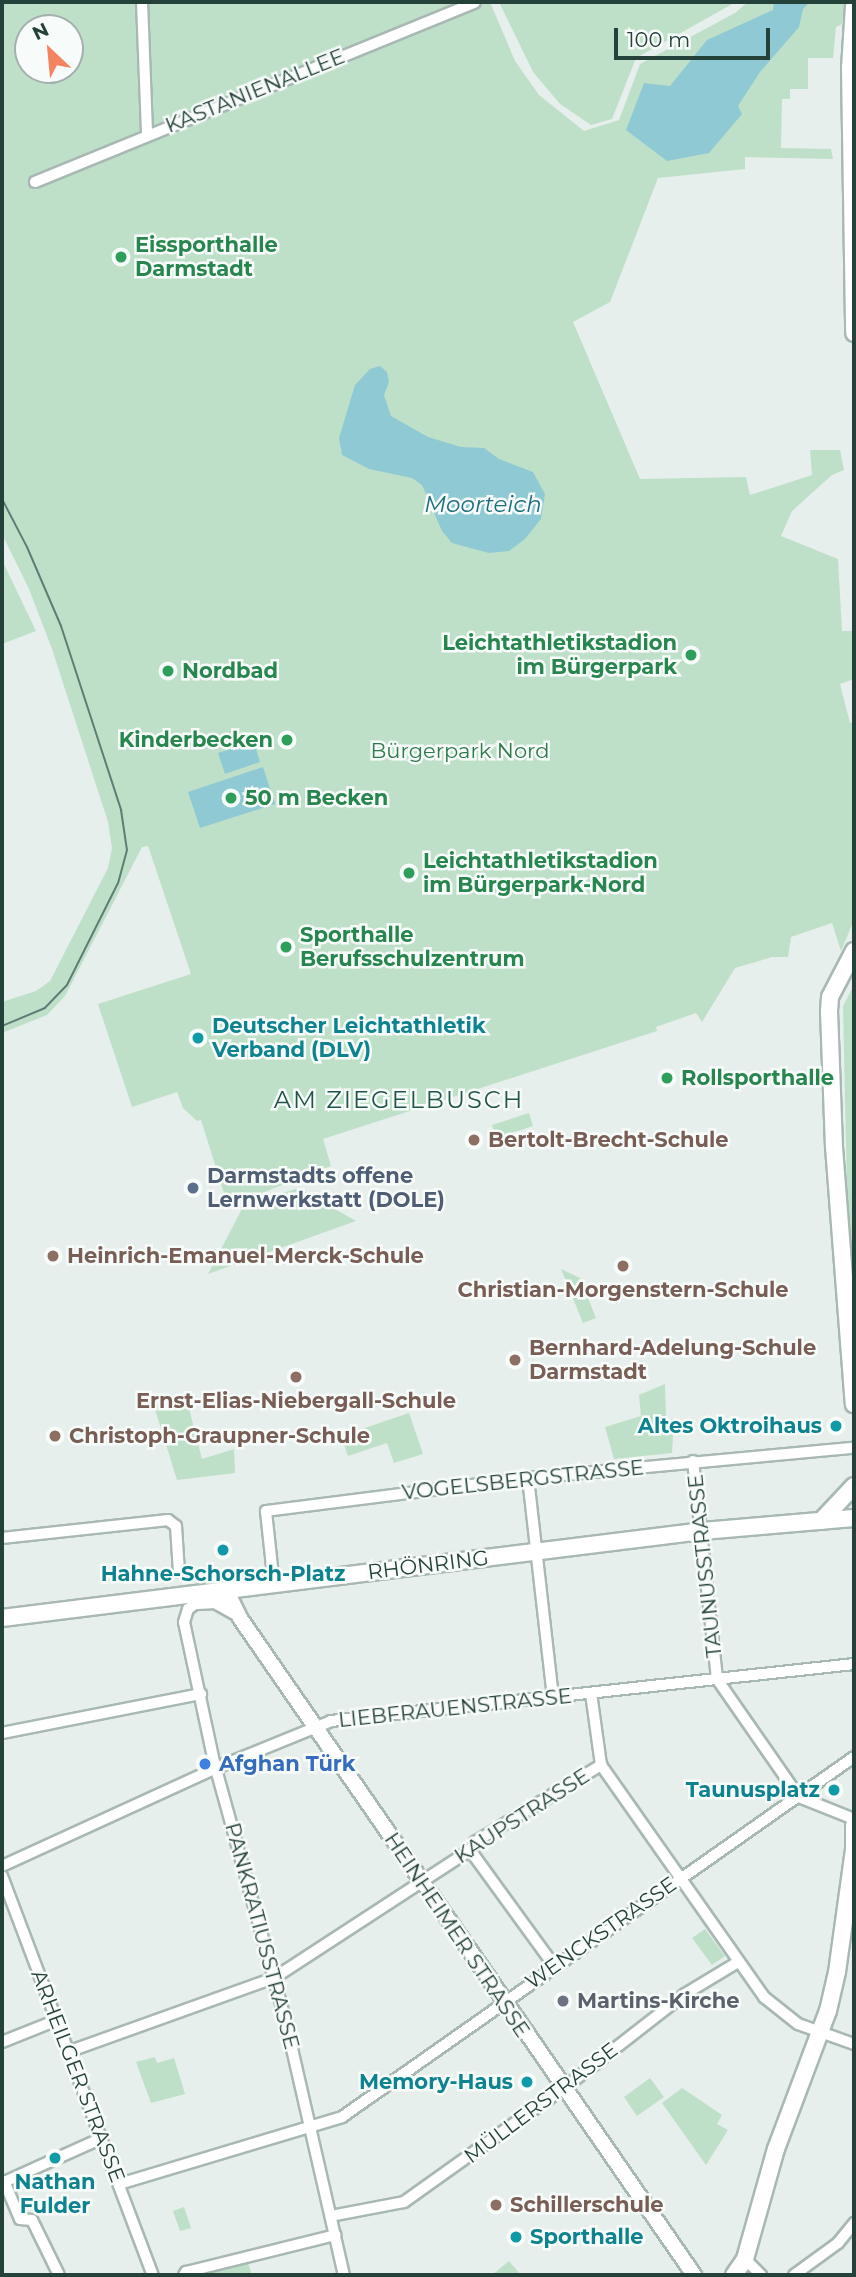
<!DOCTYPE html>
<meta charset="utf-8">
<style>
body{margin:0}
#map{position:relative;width:856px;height:2277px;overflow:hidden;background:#e6efeb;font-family:Montserrat,sans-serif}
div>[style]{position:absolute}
.green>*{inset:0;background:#bfe0c8}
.water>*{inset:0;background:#8ec9d4}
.roads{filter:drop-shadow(2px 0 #a8b8b2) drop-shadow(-2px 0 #a8b8b2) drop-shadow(0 2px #a8b8b2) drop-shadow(0 -2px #a8b8b2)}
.minor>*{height:10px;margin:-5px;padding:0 5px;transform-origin:5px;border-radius:5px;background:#fff}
.tertiary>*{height:14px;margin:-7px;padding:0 7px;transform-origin:7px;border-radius:7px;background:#fff}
.secondary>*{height:16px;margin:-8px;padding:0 8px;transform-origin:8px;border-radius:8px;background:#fff}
.tram>*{height:2px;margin:-1px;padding:0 1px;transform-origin:1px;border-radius:1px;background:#5f7d75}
.dots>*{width:19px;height:19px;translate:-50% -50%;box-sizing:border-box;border:4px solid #f7fbf9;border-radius:50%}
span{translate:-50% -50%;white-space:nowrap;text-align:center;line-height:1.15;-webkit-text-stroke:5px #f7fbf9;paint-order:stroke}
.street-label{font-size:21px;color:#24423a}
.leisure-label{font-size:21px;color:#27864d;font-weight:700}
.left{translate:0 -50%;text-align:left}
.right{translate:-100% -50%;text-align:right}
.park-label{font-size:21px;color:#2d7a4b}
.culture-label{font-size:21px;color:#0d838f;font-weight:700}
.education-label{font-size:21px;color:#785e54;font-weight:700}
.service-label{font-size:21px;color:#4e5e75;font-weight:700}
.shop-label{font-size:21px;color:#366cbe;font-weight:700}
.worship-label{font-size:21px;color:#5b616d;font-weight:700}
.water-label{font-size:23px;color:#1c6f80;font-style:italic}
.quarter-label{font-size:24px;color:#1f5548;letter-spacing:2px}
.frame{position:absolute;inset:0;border:4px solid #24423a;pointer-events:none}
.north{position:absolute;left:14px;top:14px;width:70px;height:70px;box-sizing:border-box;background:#f7fbf9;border:2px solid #a3b1ad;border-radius:50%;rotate:334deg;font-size:19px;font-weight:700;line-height:28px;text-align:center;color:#24423a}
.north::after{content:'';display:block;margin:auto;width:24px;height:32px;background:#f4845f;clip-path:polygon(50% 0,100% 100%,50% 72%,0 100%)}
.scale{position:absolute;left:614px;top:28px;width:156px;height:32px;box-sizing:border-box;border:4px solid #24423a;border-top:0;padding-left:9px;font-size:21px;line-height:24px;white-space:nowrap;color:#24423a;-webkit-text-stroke:5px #f7fbf9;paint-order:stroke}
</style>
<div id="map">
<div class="green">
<div style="clip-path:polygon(evenodd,2px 2px,490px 2px,515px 61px,539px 95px,584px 131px,619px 120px,640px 64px,735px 13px,748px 2px,846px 2px,842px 24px,836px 27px,833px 58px,808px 58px,808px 89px,790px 89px,790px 99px,782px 99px,781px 148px,831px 149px,833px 159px,745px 157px,745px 169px,658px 178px,610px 302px,573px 322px,640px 479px,746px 477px,750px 495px,812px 475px,810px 450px,840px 450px,844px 470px,832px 475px,792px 511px,781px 536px,838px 559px,842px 631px,854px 631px,854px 679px,840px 684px,850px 723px,854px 723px,854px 920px,841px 951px,832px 923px,791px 937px,788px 957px,772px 957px,735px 968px,702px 1022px,696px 1013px,656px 1027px,657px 1031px,323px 1139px,331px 1166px,228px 1206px,201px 1120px,197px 1121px,183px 1108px,177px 1092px,132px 1107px,98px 1004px,191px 974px,148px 846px,142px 847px,65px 996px,47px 1015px,2px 1033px,2px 1002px,36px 991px,50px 981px,108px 868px,112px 848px,108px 822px,52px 649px,29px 589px,2px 534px,2px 2px,28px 28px,70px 28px,70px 70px,28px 70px,28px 28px)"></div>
<div style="clip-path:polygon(499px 2px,736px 2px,636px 58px,612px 119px,591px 125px,560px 104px,533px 72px)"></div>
<div style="clip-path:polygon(2px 560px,36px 631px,2px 644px)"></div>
<div style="clip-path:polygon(854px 985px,854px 1307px,847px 1188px,843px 1006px)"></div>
<div style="clip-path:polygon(529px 1113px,533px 1126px,496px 1138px,492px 1125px)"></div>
<div style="clip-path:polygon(298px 1188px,356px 1221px,208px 1274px,243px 1207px)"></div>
<div style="clip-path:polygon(561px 1269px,580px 1278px,596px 1318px,583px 1323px)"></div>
<div style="clip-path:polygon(665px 1384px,666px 1418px,674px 1419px,672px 1453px,614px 1459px,605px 1427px,641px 1416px,639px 1395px)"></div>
<div style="clip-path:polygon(186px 1397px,202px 1459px,234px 1449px,235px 1473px,177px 1480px,154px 1406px)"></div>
<div style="clip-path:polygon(409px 1413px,423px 1454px,394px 1463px,387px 1443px,348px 1456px,341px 1436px)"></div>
<div style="clip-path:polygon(705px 1929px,725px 1956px,712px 1965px,692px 1938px)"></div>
<div style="clip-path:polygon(155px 2057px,157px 2063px,174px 2058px,185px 2094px,151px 2103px,136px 2062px)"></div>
<div style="clip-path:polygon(650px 2078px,664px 2097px,637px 2116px,624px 2097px)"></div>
<div style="clip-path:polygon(682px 2088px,722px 2115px,717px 2124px,728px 2130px,706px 2165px,662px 2103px)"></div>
<div style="clip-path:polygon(184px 2207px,191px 2228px,180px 2231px,173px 2211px)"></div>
<div style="clip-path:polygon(509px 2261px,521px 2275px,492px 2275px)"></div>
<div style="clip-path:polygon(248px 2263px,252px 2275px,201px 2275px)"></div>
</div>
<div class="water">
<div style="clip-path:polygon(774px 2px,810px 2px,803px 9px,799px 27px,760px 72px,738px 106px,742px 114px,709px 153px,667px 161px,626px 130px,644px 83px,670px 86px,707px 40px,773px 10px)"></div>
<div style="clip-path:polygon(380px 366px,387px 372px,389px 382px,384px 395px,391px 416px,428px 437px,461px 447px,484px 448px,499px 459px,533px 472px,545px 494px,541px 519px,525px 539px,509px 551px,489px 553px,452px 543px,442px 531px,422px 485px,412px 478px,369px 469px,342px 455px,339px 438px,355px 385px,370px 369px)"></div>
<div style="clip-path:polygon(254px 742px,260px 762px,225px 774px,218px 753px)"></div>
<div style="clip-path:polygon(263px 767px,275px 804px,200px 828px,188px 792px)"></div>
</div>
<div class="roads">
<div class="minor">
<div style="left:142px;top:2px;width:133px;rotate:87.8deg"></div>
<div style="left:35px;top:182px;width:475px;rotate:-22.2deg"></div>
<div style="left:693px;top:1461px;width:219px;rotate:83.7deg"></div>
<div style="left:717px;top:1679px;width:144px;rotate:55.2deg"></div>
<div style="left:799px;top:1797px;width:59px;rotate:21.8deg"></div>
<div style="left:528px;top:1478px;width:219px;rotate:83.5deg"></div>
<div style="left:2px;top:1538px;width:167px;rotate:-6.2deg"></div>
<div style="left:168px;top:1520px;width:10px;rotate:37deg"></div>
<div style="left:176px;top:1526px;width:46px;rotate:86.3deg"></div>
<div style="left:274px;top:1585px;width:74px;rotate:-96.2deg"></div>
<div style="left:266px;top:1511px;width:264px;rotate:-7.2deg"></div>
<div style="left:528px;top:1478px;width:327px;rotate:-5.3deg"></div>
<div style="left:198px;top:1602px;width:12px;rotate:145deg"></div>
<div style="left:188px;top:1609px;width:14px;rotate:107deg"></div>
<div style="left:184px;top:1622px;width:143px;rotate:77.9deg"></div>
<div style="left:214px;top:1762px;width:266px;rotate:74.5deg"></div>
<div style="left:285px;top:2018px;width:264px;rotate:77.1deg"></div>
<div style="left:591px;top:1693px;width:73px;rotate:82.1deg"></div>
<div style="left:601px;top:1765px;width:284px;rotate:54.9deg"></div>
<div style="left:764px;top:1997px;width:43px;rotate:38.5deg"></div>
<div style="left:798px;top:2024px;width:59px;rotate:19.7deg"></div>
<div style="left:2px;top:1733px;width:203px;rotate:-11.1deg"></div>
<div style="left:470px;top:1850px;width:145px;rotate:54deg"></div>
<div style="left:2px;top:1866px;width:235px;rotate:-24.6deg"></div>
<div style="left:216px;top:1768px;width:124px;rotate:-22.2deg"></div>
<div style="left:331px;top:1721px;width:526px;rotate:-6.22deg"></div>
<div style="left:2px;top:1876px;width:427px;rotate:69.3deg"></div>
<div style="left:2px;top:2042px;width:59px;rotate:-21.8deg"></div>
<div style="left:70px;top:2051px;width:217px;rotate:-19.7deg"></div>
<div style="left:274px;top:1978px;width:234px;rotate:-33.1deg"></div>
<div style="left:470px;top:1850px;width:9px;rotate:-58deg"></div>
<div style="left:475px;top:1842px;width:148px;rotate:-31.4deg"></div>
<div style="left:4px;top:2181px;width:41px;rotate:67.2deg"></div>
<div style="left:20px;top:2219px;width:12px;rotate:5deg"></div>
<div style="left:32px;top:2220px;width:61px;rotate:63.9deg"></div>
<div style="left:2px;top:2183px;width:107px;rotate:-24.2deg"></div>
<div style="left:119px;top:2184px;width:233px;rotate:-16.7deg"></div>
<div style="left:342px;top:2117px;width:626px;rotate:-35.11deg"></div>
<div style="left:331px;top:2216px;width:74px;rotate:-10.9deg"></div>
<div style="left:404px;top:2202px;width:201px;rotate:-35.5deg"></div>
<div style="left:568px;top:2085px;width:148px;rotate:-37.9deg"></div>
<div style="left:685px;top:1994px;width:62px;rotate:-31.1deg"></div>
<div style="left:745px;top:2259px;width:23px;rotate:45deg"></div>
<div style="left:184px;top:2275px;width:4px;rotate:-56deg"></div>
<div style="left:186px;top:2272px;width:154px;rotate:-13.9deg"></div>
<div style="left:794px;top:2275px;width:54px;rotate:-36deg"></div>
<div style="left:838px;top:2243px;width:26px;rotate:-51deg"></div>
</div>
<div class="tertiary">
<div style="left:227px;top:1591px;width:30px;rotate:64deg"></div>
<div style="left:240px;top:1618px;width:799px;rotate:55.35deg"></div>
<div style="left:198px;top:1602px;width:17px;rotate:-3deg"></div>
<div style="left:215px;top:1601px;width:23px;rotate:29deg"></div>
</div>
<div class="secondary">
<div style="left:854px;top:6px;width:62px;rotate:93.7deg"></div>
<div style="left:850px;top:68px;width:265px;rotate:89.1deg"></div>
<div style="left:854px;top:951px;width:52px;rotate:117.6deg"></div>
<div style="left:830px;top:997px;width:14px;rotate:94deg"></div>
<div style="left:829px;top:1011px;width:136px;rotate:87.9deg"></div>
<div style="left:834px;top:1147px;width:258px;rotate:85.6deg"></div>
<div style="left:821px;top:1521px;width:48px;rotate:-46.7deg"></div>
<div style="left:2px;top:1618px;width:705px;rotate:-7.08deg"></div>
<div style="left:702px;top:1531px;width:153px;rotate:-4.9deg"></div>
<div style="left:734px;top:2275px;width:19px;rotate:-55deg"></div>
<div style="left:745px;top:2259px;width:114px;rotate:-74.3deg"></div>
<div style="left:776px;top:2149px;width:147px;rotate:-69.4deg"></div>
<div style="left:828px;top:2011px;width:40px;rotate:-77deg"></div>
<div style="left:837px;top:1972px;width:123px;rotate:-82.1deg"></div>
<div style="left:854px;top:1850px;width:24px;rotate:-90deg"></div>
</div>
</div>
<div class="tram">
<div style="left:2px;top:499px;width:54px;rotate:62.5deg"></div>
<div style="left:27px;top:547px;width:86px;rotate:66.7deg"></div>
<div style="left:61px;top:626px;width:194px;rotate:71.9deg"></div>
<div style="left:121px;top:810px;width:40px;rotate:81.5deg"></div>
<div style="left:127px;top:850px;width:34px;rotate:105deg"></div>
<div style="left:118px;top:883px;width:114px;rotate:116.6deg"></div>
<div style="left:67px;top:985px;width:32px;rotate:134deg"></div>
<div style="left:45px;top:1008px;width:47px;rotate:157.3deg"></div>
</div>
<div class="dots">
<div style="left:121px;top:257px;background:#2e9e5b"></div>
<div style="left:691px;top:655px;background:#2e9e5b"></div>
<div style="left:168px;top:671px;background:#2e9e5b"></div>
<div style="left:287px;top:740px;background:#2e9e5b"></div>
<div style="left:231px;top:798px;background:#2e9e5b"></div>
<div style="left:409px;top:873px;background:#2e9e5b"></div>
<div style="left:286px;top:947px;background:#2e9e5b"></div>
<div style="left:198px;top:1038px;background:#0f9aa8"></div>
<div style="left:667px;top:1078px;background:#2e9e5b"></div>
<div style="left:474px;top:1140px;background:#8d6e63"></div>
<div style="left:193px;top:1188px;background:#5c6f8a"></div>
<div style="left:53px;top:1256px;background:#8d6e63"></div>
<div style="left:623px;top:1266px;background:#8d6e63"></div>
<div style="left:515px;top:1360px;background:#8d6e63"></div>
<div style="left:296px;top:1377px;background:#8d6e63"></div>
<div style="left:836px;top:1426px;background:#0f9aa8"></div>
<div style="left:55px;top:1436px;background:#8d6e63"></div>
<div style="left:223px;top:1550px;background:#0f9aa8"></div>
<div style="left:205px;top:1764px;background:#3f7fe0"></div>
<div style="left:834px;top:1790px;background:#0f9aa8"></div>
<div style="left:563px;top:2001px;background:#6b7280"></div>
<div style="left:527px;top:2082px;background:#0f9aa8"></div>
<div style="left:55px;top:2158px;background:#0f9aa8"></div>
<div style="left:496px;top:2205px;background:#8d6e63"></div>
<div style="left:516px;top:2237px;background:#0f9aa8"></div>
</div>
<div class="street-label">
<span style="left:255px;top:91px;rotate:-22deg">KASTANIENALLEE</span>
<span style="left:523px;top:1480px;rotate:-6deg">VOGELSBERGSTRASSE</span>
<span style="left:428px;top:1565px;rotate:-7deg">RHÖNRING</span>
<span style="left:705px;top:1566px;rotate:-96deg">TAUNUSSTRASSE</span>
<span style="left:455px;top:1708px;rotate:-6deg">LIEBFRAUENSTRASSE</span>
<span style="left:522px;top:1816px;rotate:-33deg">KAUPSTRASSE</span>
<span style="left:601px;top:1933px;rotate:-35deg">WENCKSTRASSE</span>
<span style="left:457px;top:1935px;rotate:56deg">HEINHEIMER STRASSE</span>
<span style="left:262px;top:1936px;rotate:75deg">PANKRATIUSSTRASSE</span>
<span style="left:78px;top:2076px;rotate:69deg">ARHEILGER STRASSE</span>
<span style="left:541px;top:2103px;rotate:-37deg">MÜLLERSTRASSE</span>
</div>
<div class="leisure-label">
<span class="left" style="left:135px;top:257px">Eissporthalle<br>Darmstadt</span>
<span class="right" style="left:677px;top:655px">Leichtathletikstadion<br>im Bürgerpark</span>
<span class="left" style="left:182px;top:671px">Nordbad</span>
<span class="right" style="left:273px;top:740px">Kinderbecken</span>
<span class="left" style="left:245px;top:798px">50 m Becken</span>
<span class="left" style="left:423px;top:873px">Leichtathletikstadion<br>im Bürgerpark-Nord</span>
<span class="left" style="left:300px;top:947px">Sporthalle<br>Berufsschulzentrum</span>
<span class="left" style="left:681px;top:1078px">Rollsporthalle</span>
</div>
<div class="park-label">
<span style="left:460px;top:751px">Bürgerpark Nord</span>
</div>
<div class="culture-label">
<span class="left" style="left:212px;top:1038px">Deutscher Leichtathletik<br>Verband (DLV)</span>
<span class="right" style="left:822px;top:1426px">Altes Oktroihaus</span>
<span style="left:223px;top:1574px">Hahne-Schorsch-Platz</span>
<span class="right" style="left:820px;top:1790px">Taunusplatz</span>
<span class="right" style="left:513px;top:2082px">Memory-Haus</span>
<span style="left:55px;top:2194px">Nathan<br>Fulder</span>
<span class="left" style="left:530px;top:2237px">Sporthalle</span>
</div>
<div class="education-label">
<span class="left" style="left:488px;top:1140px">Bertolt-Brecht-Schule</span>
<span class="left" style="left:67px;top:1256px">Heinrich-Emanuel-Merck-Schule</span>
<span style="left:623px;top:1290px">Christian-Morgenstern-Schule</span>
<span class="left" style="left:529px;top:1360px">Bernhard-Adelung-Schule<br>Darmstadt</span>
<span style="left:296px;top:1401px">Ernst-Elias-Niebergall-Schule</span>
<span class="left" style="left:69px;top:1436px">Christoph-Graupner-Schule</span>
<span class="left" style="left:510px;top:2205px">Schillerschule</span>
</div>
<div class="service-label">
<span class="left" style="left:207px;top:1188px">Darmstadts offene<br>Lernwerkstatt (DOLE)</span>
</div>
<div class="shop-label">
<span class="left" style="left:219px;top:1764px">Afghan Türk</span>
</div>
<div class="worship-label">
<span class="left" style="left:577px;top:2001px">Martins-Kirche</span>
</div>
<div class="water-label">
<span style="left:483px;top:504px">Moorteich</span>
</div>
<div class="quarter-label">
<span style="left:399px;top:1100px">AM ZIEGELBUSCH</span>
</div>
<div class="frame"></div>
<div class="north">N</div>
<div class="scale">100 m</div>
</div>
